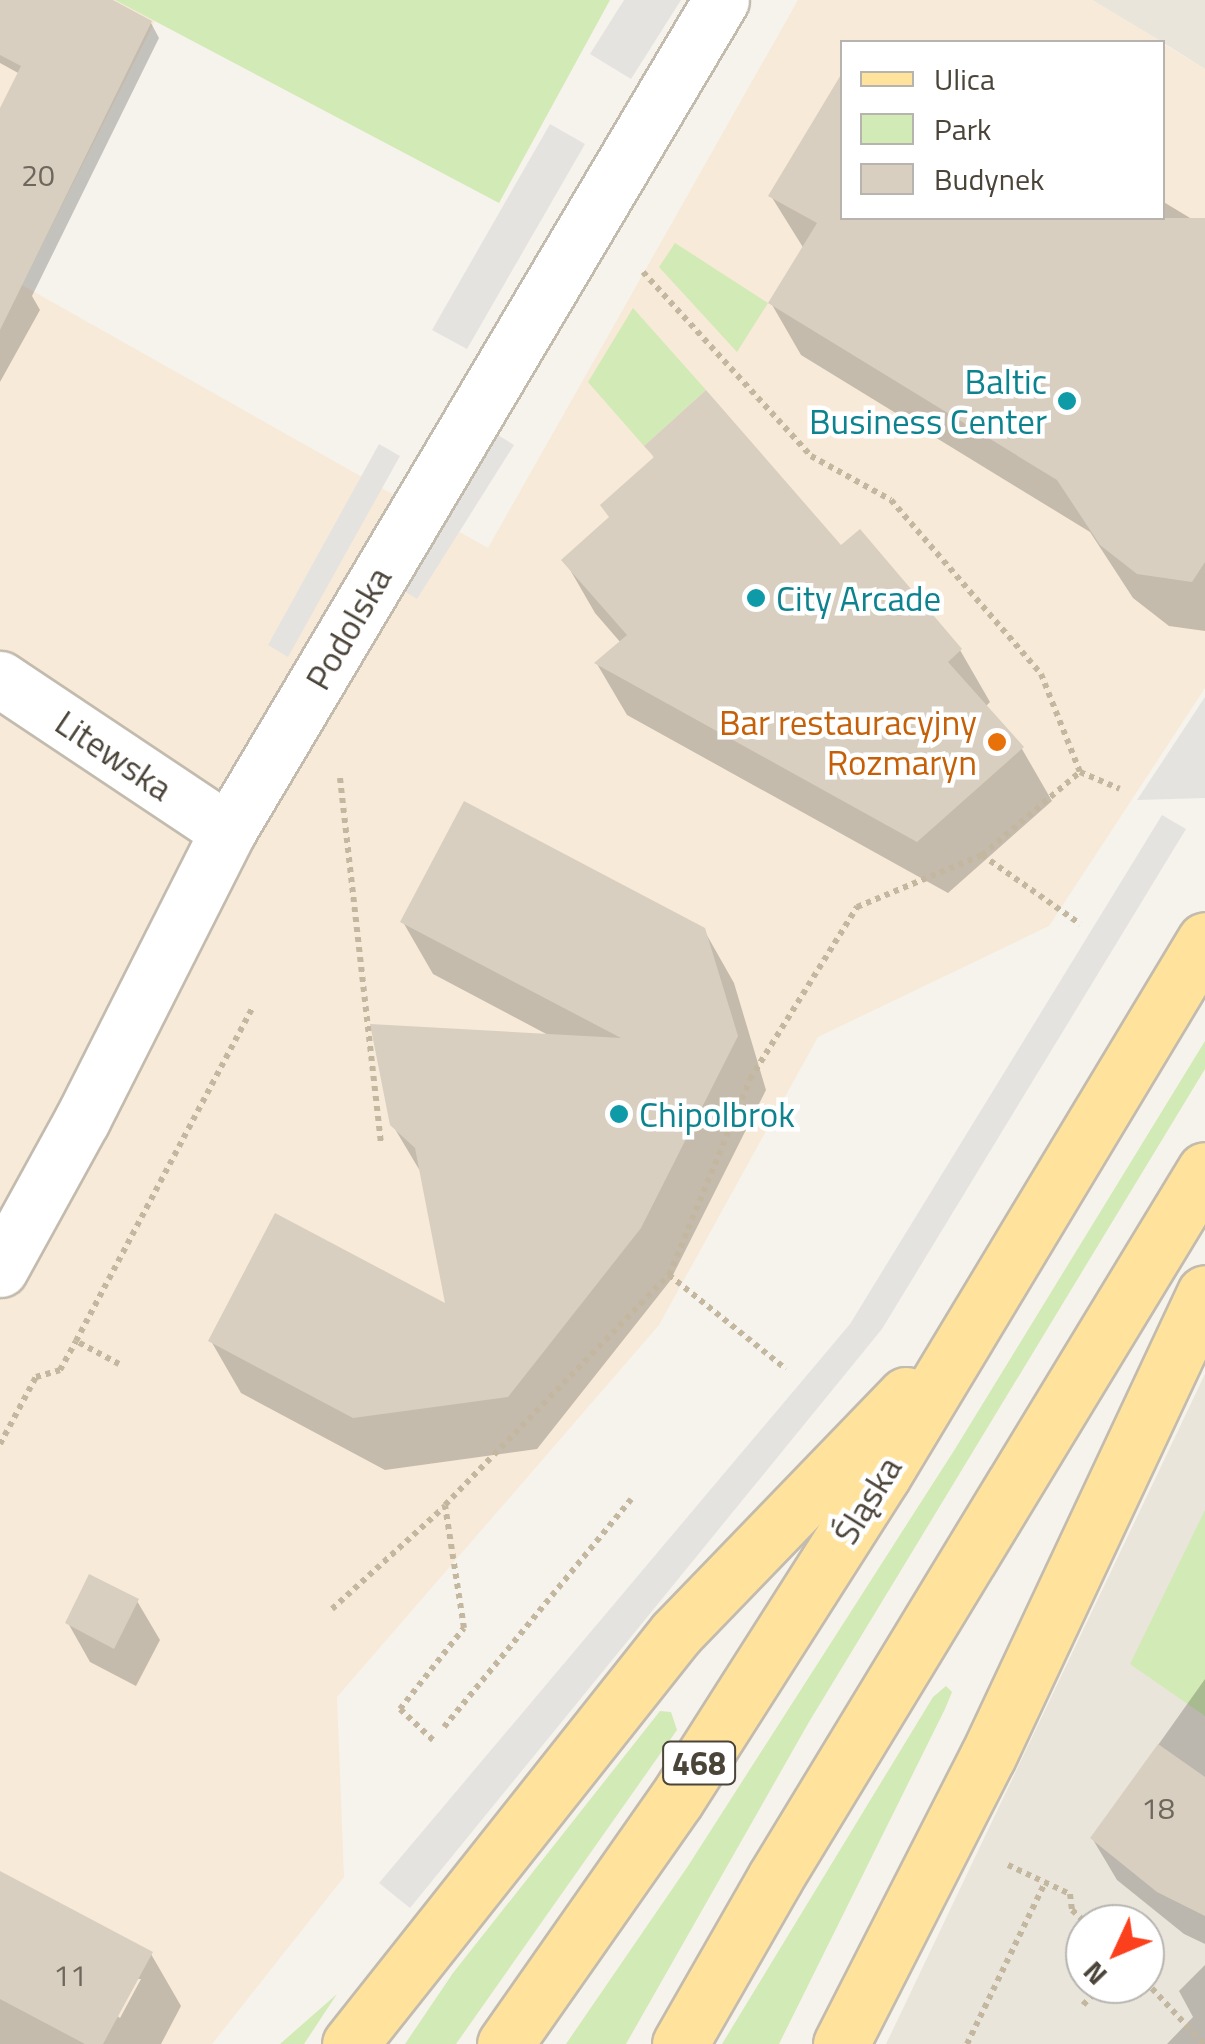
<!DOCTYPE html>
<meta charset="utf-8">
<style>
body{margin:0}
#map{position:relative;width:1205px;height:2044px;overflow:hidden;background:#f6f3ec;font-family:"Titillium Web",sans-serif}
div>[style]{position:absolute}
.residential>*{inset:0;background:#eae5da}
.commercial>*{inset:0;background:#f7ead8}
.green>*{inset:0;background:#d2eab5}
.parking>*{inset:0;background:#e5e3e0}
.shadow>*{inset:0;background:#0003}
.building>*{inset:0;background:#d8cfc1}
.path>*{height:6px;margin-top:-3px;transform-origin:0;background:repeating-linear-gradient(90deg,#c4b79f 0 5px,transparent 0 10px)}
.roads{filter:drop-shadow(2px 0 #c2bbae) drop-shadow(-2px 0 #c2bbae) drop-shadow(0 2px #c2bbae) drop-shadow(0 -2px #c2bbae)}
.minor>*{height:55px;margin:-27.5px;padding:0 27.5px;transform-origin:27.5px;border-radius:27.5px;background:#fff}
.major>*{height:55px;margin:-27.5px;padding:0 27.5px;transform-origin:27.5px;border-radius:27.5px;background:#ffe39c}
.dots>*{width:28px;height:28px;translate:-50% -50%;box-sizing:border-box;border:5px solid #fff;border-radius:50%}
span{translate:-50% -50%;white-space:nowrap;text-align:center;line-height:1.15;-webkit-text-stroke:9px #fff;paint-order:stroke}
.number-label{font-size:30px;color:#6e675b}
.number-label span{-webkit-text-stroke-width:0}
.shield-label span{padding:2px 8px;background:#fff;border:2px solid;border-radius:8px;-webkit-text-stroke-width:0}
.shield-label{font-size:32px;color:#4b4439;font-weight:700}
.culture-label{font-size:35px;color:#0d838f}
.right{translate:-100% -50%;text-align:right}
.left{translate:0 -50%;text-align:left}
.street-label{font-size:35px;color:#4b4439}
.food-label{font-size:35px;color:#c56008}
.legend{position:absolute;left:840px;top:40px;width:325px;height:180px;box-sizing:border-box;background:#fff;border:2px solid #b7b4b0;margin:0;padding:12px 18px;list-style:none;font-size:30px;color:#4b4439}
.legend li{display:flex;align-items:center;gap:20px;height:50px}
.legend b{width:50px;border:2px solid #b7b4b0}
.north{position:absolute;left:1065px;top:1904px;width:100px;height:100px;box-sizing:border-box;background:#fff;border:2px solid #b7b4b0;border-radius:50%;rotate:226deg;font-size:28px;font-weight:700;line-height:40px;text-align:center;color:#4b4439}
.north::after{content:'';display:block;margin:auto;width:35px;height:45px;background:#fc3f1d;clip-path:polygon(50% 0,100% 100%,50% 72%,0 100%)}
</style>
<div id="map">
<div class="residential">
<div style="clip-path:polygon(1092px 0,1205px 0,1205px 69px,1162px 42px)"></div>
<div style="clip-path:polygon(evenodd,1205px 1374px,1205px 2044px,886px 2044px,898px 2019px,1205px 1374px,1085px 1924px,1145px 1924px,1145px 1984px,1085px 1984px,1085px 1924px)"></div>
</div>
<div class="commercial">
<div style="clip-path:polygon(0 0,116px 0,155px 21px,22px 285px,488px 548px,798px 0,1092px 0,1162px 42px,842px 42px,842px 218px,1162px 218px,1162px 43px,1205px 69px,1205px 688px,1049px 926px,818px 1037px,659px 1325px,337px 1697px,344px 1877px,212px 2044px,0 2044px)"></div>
</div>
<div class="green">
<div style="clip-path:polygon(115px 0,610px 0,499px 203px)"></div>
<div style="clip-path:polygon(675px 243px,768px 303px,737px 352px,659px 267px)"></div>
<div style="clip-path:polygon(633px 308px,706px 390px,644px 446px,588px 382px)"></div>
<div style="clip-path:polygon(1205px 1041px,1205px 1069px,809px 1722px,626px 2044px,566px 2044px,688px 1866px,955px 1449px)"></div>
<div style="clip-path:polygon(1205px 1510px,1205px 1716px,1130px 1664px)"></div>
<div style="clip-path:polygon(946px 1686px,952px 1692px,945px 1709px,779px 2044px,722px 2044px,933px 1697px)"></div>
<div style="clip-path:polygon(660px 1711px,671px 1712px,677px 1730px,456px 2044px,405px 2044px,453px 1973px)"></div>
<div style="clip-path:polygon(337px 1994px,304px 2044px,280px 2044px)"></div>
</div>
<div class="parking">
<div style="clip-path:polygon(624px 0,681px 0,631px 79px,590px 54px)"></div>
<div style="clip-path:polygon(550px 124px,585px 144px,467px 349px,432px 330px)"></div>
<div style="clip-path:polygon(493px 432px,514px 445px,417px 599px,396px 586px)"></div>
<div style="clip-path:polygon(379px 444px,400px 456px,288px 657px,268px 645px)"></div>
<div style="clip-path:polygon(1205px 697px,1205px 798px,1137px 800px)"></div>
<div style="clip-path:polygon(1162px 815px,1186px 829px,882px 1329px,410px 1908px,379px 1883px,850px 1324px)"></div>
</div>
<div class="shadow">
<div style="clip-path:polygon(0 0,108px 0,151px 23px,159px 38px,32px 296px,40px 310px,0 382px,0 114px,20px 74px,0 63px)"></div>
<div style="clip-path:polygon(842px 78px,842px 218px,1162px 218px,1162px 201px,1205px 227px,1205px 631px,1169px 626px,1133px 598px,1090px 532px,801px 355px,771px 303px,804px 249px,771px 196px)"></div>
<div style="clip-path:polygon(647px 446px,841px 549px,960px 650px,990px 702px,985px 707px,1022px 749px,1052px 801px,948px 893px,627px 715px,597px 664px,621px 643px,595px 613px,565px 561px,611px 519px,655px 459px)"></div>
<div style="clip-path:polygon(403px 922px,704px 930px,734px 983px,766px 1090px,670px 1281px,537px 1449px,385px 1470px,241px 1393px,211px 1341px,449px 1307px,423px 1176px,392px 1124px,552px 1037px,433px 974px)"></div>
<div style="clip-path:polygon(137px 1601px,160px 1640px,136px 1686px,90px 1662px,68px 1623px)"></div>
<div style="clip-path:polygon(1205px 1679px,1205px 1944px,1184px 1934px,1117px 1880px,1092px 1838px)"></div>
<div style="clip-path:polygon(evenodd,0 1874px,151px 1954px,181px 2006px,161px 2044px,0 2044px,0 1874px,136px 1979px,141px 1979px,120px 2018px,116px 2015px,136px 1979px)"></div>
<div style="clip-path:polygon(1205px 1965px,1205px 2044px,1167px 2044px,1193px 2017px,1179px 1991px)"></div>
</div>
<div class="building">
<div style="clip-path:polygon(0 0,113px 0,152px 21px,0 330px,0 108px,21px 66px,0 55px)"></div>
<div style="clip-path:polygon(842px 73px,842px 218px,1205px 218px,1205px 562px,1192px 582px,1137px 574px,1100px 545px,1057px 480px,768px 303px,817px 223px,768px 196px)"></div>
<div style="clip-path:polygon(706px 390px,841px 545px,860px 529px,962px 649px,948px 662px,1024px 747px,917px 842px,594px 663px,627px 635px,561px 560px,609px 517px,600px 505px,654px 457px,644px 446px)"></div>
<div style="clip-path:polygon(464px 801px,705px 928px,738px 1036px,641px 1228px,508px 1397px,353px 1418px,208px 1341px,275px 1213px,445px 1303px,415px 1148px,390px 1125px,370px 1024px,621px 1038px,400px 922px)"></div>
<div style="clip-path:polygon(89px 1574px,139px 1599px,114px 1649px,65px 1623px)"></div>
<div style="clip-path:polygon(1158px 1744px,1205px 1777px,1205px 1916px,1157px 1892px,1090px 1838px)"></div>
<div style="clip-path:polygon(0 1871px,153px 1952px,103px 2044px,85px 2044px,0 1999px)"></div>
</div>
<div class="path">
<div style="left:643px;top:272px;width:249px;rotate:47.6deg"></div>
<div style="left:811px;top:456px;width:91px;rotate:28.8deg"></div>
<div style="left:891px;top:500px;width:230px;rotate:49.2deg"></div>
<div style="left:1041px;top:674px;width:105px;rotate:68.3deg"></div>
<div style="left:340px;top:778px;width:367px;rotate:83.6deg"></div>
<div style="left:982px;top:855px;width:120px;rotate:35.1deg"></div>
<div style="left:669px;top:1275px;width:212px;rotate:-67.5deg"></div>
<div style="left:750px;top:1079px;width:203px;rotate:-58.1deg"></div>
<div style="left:857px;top:907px;width:135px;rotate:-22.6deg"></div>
<div style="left:982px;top:855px;width:128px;rotate:-40.3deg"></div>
<div style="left:1080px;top:772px;width:43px;rotate:23deg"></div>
<div style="left:119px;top:1364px;width:49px;rotate:-151.9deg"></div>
<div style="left:76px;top:1341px;width:377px;rotate:-62.1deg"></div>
<div style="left:0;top:1444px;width:76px;rotate:-61.8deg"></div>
<div style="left:36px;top:1377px;width:25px;rotate:-16deg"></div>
<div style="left:60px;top:1370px;width:33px;rotate:-61deg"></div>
<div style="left:332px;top:1609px;width:153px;rotate:-42.3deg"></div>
<div style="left:444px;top:1727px;width:295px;rotate:-50.6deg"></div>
<div style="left:433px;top:1740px;width:45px;rotate:-136.8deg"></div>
<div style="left:400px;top:1709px;width:103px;rotate:-51.7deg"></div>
<div style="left:464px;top:1628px;width:124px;rotate:-98.8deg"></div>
<div style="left:445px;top:1505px;width:321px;rotate:-45.8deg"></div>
<div style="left:669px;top:1275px;width:150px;rotate:38.8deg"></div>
<div style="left:1008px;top:1865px;width:68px;rotate:25.1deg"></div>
<div style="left:1070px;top:1894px;width:16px;rotate:83deg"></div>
<div style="left:1072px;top:1910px;width:21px;rotate:43deg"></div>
<div style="left:1145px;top:1981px;width:86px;rotate:46.9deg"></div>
<div style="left:1083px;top:2005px;width:29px;rotate:-46deg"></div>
<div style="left:967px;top:2044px;width:179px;rotate:-64.2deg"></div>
</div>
<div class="roads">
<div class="minor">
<div style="left:0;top:679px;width:274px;rotate:33.7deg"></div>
<div style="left:0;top:1269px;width:170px;rotate:-61.2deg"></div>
<div style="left:82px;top:1120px;width:324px;rotate:-63.2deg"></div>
<div style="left:228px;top:831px;width:966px;rotate:-59.32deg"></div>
</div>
<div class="major">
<div style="left:350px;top:2044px;width:525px;rotate:-51.58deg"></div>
<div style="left:676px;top:1633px;width:331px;rotate:-46deg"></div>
<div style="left:505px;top:2044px;width:298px;rotate:-55deg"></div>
<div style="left:676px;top:1800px;width:385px;rotate:-57.5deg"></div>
<div style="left:883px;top:1475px;width:624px;rotate:-58.96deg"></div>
<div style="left:680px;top:2044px;width:191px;rotate:-60.2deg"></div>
<div style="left:775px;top:1878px;width:828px;rotate:-58.73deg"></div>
<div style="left:841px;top:2044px;width:323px;rotate:-63deg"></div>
<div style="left:988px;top:1756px;width:511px;rotate:-64.89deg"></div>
</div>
</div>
<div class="dots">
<div style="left:1067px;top:401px;background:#0f9aa8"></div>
<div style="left:756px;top:598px;background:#0f9aa8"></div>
<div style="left:997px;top:742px;background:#e8710a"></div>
<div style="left:619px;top:1114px;background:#0f9aa8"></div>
</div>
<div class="number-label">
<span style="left:38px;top:175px">20</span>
<span style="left:1158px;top:1808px">18</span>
<span style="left:70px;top:1975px">11</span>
</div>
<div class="shield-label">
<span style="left:699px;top:1763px">468</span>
</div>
<div class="culture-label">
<span class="right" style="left:1047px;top:401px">Baltic<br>Business Center</span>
<span class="left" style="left:776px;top:598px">City Arcade</span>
<span class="left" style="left:639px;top:1114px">Chipolbrok</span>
</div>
<div class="street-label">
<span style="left:348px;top:628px;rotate:-60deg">Podolska</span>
<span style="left:114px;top:755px;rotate:34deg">Litewska</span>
<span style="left:867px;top:1500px;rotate:-58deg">Śląska</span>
</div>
<div class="food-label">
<span class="right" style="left:977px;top:742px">Bar restauracyjny<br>Rozmaryn</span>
</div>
<ul class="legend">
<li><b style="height:12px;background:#ffe39c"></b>Ulica</li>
<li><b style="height:28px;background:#d2eab5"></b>Park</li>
<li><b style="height:28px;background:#d8cfc1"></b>Budynek</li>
</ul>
<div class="north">N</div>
</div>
